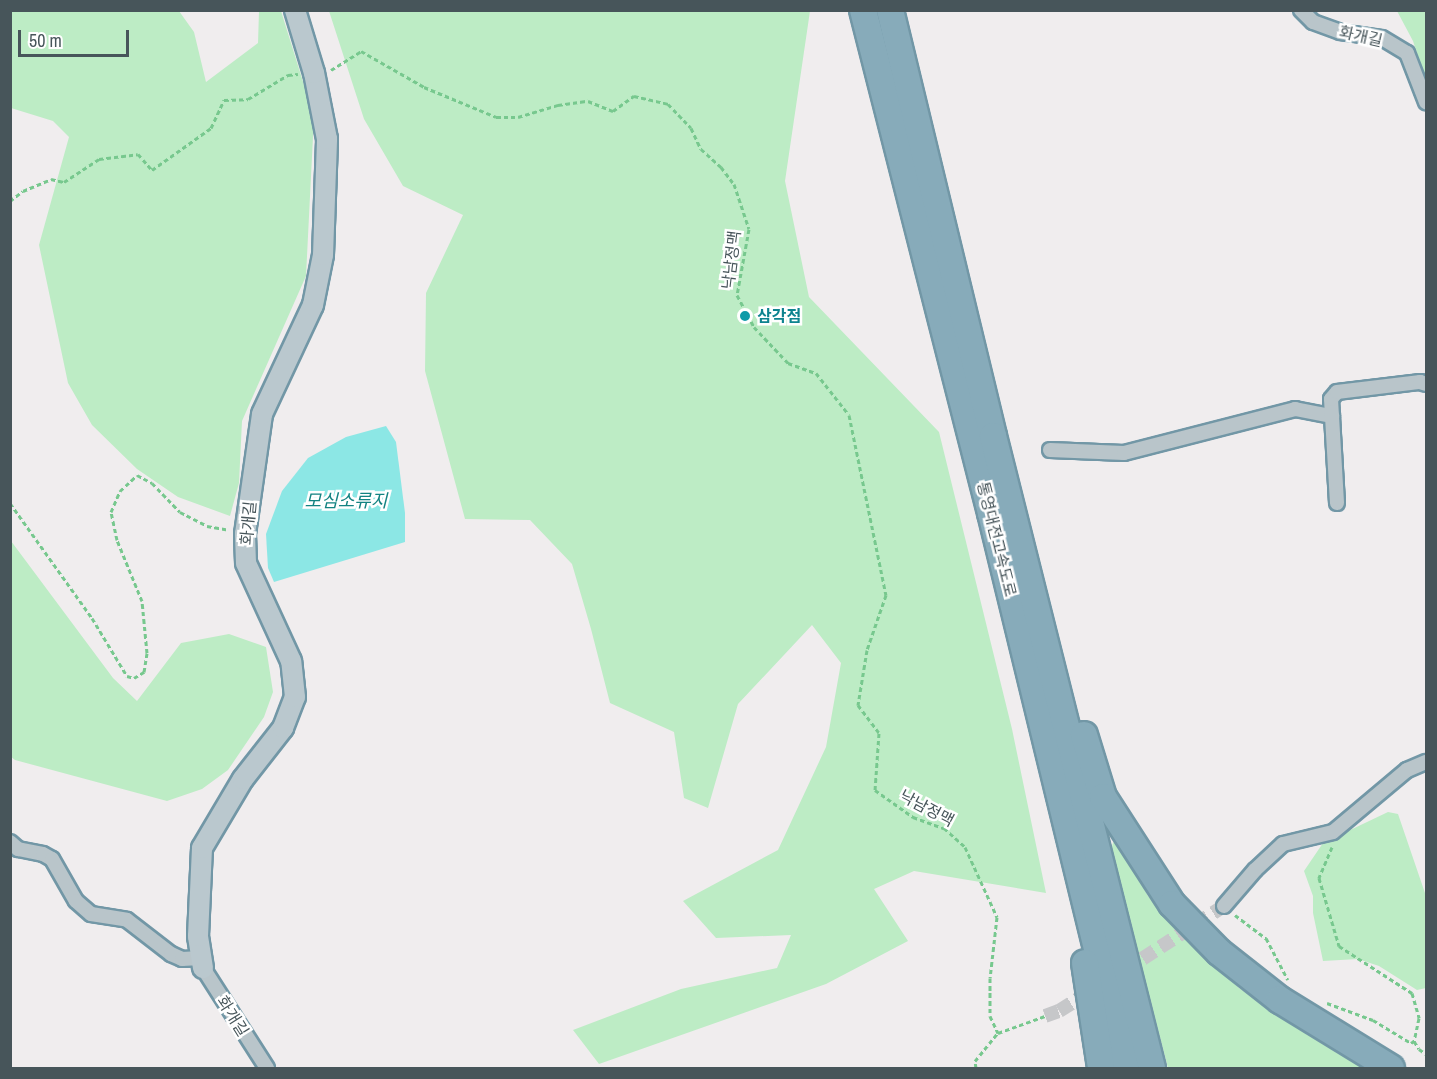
<!DOCTYPE html>
<meta charset="utf-8">
<style>
body{margin:0}
#map{position:relative;width:1437px;height:1079px;overflow:hidden;background:#f0edee;font-family:"Archivo Narrow","Noto Sans KR",sans-serif}
div>[style]{position:absolute}
.green>*{inset:0;background:#bdecc5}
.water>*{inset:0;background:#8ce7e5}
.street-tunnel>*{height:14px;margin-top:-7px;transform-origin:0;background:repeating-linear-gradient(90deg,#c6c7c9 0 14px,transparent 0 21px)}
.path>*{height:3px;margin-top:-1.5px;transform-origin:0;background:repeating-linear-gradient(90deg,#77c88e 0 4.5px,transparent 0 7.5px)}
.roads{filter:drop-shadow(2px 0 #7297a6) drop-shadow(-2px 0 #7297a6) drop-shadow(0 2px #7297a6) drop-shadow(0 -2px #7297a6)}
.street>*{height:14px;margin:-7px;padding:0 7px;transform-origin:7px;border-radius:7px;background:#b9c5ca}
.secondary>*{height:20px;margin:-10px;padding:0 10px;transform-origin:10px;border-radius:10px;background:#bac8ce}
.highway>*{height:26px;margin:-13px;padding:0 13px;transform-origin:13px;border-radius:13px;background:#87abba}
.dots>*{width:16px;height:16px;translate:-50% -50%;box-sizing:border-box;border:3px solid #fff;border-radius:50%}
span{translate:-50% -50%;white-space:nowrap;text-align:center;line-height:1.15;-webkit-text-stroke:5px #fff;paint-order:stroke}
.street-label{font-size:16px;color:#47555a}
.culture-label{font-size:16px;color:#0d838f;font-weight:700}
.left{translate:0 -50%;text-align:left}
.water-label{font-size:18px;color:#138382;font-style:italic}
.frame{position:absolute;inset:0;border:12px solid #47555a;pointer-events:none}
.scale{position:absolute;left:18px;top:30px;width:111px;height:27px;box-sizing:border-box;border:3px solid #47555a;border-top:0;padding-left:8px;font-size:18px;line-height:21px;white-space:nowrap;color:#47555a;-webkit-text-stroke:4px #fff;paint-order:stroke}
</style>
<div id="map">
<div class="green">
<div style="clip-path:polygon(10px 11px,179px 11px,194px 32px,206px 82px,258px 43px,259px 11px,281px 11px,314px 117px,306px 276px,242px 421px,239px 483px,230px 516px,178px 497px,137px 469px,92px 425px,68px 383px,39px 245px,69px 137px,53px 121px,11px 108px)"></div>
<div style="clip-path:polygon(329px 11px,810px 11px,785px 181px,809px 297px,939px 432px,1012px 729px,1046px 893px,914px 871px,874px 889px,908px 941px,826px 984px,599px 1064px,573px 1030px,681px 989px,777px 968px,791px 935px,716px 938px,683px 901px,778px 850px,826px 747px,841px 663px,812px 625px,738px 704px,708px 808px,684px 798px,674px 732px,610px 703px,591px 629px,572px 564px,530px 520px,465px 519px,425px 371px,426px 293px,463px 215px,403px 186px,364px 119px)"></div>
<div style="clip-path:polygon(1397px 11px,1426px 11px,1426px 82px,1413px 41px)"></div>
<div style="clip-path:polygon(11px 541px,113px 678px,137px 701px,181px 643px,229px 634px,266px 647px,273px 692px,264px 717px,228px 770px,202px 789px,167px 801px,15px 760px,10px 756px)"></div>
<div style="clip-path:polygon(1388px 812px,1398px 814px,1426px 896px,1426px 988px,1417px 990px,1379px 966px,1358px 959px,1323px 961px,1313px 913px,1313px 896px,1304px 871px,1323px 843px)"></div>
<div style="clip-path:polygon(1113px 842px,1127px 854px,1148px 896px,1239px 988px,1366px 1068px,1168px 1068px,1111px 852px)"></div>
</div>
<div class="water">
<div style="clip-path:polygon(386px 426px,396px 442px,405px 513px,405px 542px,274px 582px,268px 568px,266px 534px,282px 491px,308px 458px,346px 437px)"></div>
</div>
<div class="street-tunnel">
<div style="left:1125px;top:970px;width:118px;rotate:-32.9deg"></div>
<div style="left:1045px;top:1016px;width:15px;rotate:-20deg"></div>
<div style="left:1059px;top:1011px;width:40px;rotate:-32deg"></div>
</div>
<div class="path">
<div style="left:331px;top:70px;width:36px;rotate:-32deg"></div>
<div style="left:361px;top:51px;width:73px;rotate:29.7deg"></div>
<div style="left:424px;top:87px;width:78px;rotate:22.6deg"></div>
<div style="left:496px;top:117px;width:22px"></div>
<div style="left:518px;top:117px;width:42px;rotate:-16.7deg"></div>
<div style="left:558px;top:105px;width:30px;rotate:-8deg"></div>
<div style="left:588px;top:101px;width:27px;rotate:22deg"></div>
<div style="left:613px;top:111px;width:26px;rotate:-36deg"></div>
<div style="left:634px;top:96px;width:35px;rotate:13deg"></div>
<div style="left:668px;top:104px;width:33px;rotate:46deg"></div>
<div style="left:691px;top:128px;width:23px;rotate:65deg"></div>
<div style="left:701px;top:149px;width:27px;rotate:42deg"></div>
<div style="left:721px;top:167px;width:21px;rotate:53deg"></div>
<div style="left:734px;top:184px;width:47px;rotate:71.6deg"></div>
<div style="left:749px;top:229px;width:67px;rotate:100.3deg"></div>
<div style="left:737px;top:295px;width:36px;rotate:62deg"></div>
<div style="left:754px;top:327px;width:50px;rotate:46.6deg"></div>
<div style="left:788px;top:363px;width:30px;rotate:20deg"></div>
<div style="left:816px;top:373px;width:53px;rotate:51.8deg"></div>
<div style="left:849px;top:415px;width:184px;rotate:78.4deg"></div>
<div style="left:886px;top:595px;width:58px;rotate:109.1deg"></div>
<div style="left:867px;top:650px;width:56px;rotate:99.3deg"></div>
<div style="left:858px;top:705px;width:35px;rotate:53deg"></div>
<div style="left:879px;top:733px;width:57px;rotate:94deg"></div>
<div style="left:875px;top:790px;width:47px;rotate:35.4deg"></div>
<div style="left:913px;top:817px;width:33px;rotate:20deg"></div>
<div style="left:944px;top:828px;width:28px;rotate:42deg"></div>
<div style="left:965px;top:847px;width:77px;rotate:65.4deg"></div>
<div style="left:997px;top:917px;width:61px;rotate:96.5deg"></div>
<div style="left:990px;top:978px;width:38px;rotate:90deg"></div>
<div style="left:990px;top:1016px;width:19px;rotate:65deg"></div>
<div style="left:10px;top:201px;width:16px;rotate:-38deg"></div>
<div style="left:23px;top:191px;width:30px;rotate:-23deg"></div>
<div style="left:51px;top:179px;width:13px;rotate:13deg"></div>
<div style="left:64px;top:182px;width:42px;rotate:-33.3deg"></div>
<div style="left:99px;top:159px;width:39px;rotate:-7deg"></div>
<div style="left:138px;top:154px;width:21px;rotate:49deg"></div>
<div style="left:152px;top:170px;width:72px;rotate:-35.4deg"></div>
<div style="left:211px;top:128px;width:31px;rotate:-65deg"></div>
<div style="left:224px;top:100px;width:24px;rotate:-2deg"></div>
<div style="left:248px;top:99px;width:47px;rotate:-31deg"></div>
<div style="left:288px;top:75px;width:10px;rotate:-6deg"></div>
<div style="left:10px;top:503px;width:141px;rotate:54.5deg"></div>
<div style="left:92px;top:618px;width:68px;rotate:58.9deg"></div>
<div style="left:127px;top:676px;width:7px;rotate:16deg"></div>
<div style="left:134px;top:678px;width:12px;rotate:-31deg"></div>
<div style="left:144px;top:672px;width:19px;rotate:-81deg"></div>
<div style="left:147px;top:653px;width:52px;rotate:-95.5deg"></div>
<div style="left:142px;top:601px;width:66px;rotate:-112.3deg"></div>
<div style="left:117px;top:540px;width:29px;rotate:-102deg"></div>
<div style="left:111px;top:512px;width:23px;rotate:-67deg"></div>
<div style="left:120px;top:491px;width:23px;rotate:-43deg"></div>
<div style="left:137px;top:475px;width:17px;rotate:28deg"></div>
<div style="left:152px;top:483px;width:40px;rotate:46deg"></div>
<div style="left:180px;top:512px;width:30px;rotate:27deg"></div>
<div style="left:207px;top:526px;width:22px;rotate:10deg"></div>
<div style="left:1332px;top:847px;width:34px;rotate:113deg"></div>
<div style="left:1319px;top:878px;width:71px;rotate:73.6deg"></div>
<div style="left:1339px;top:946px;width:87px;rotate:32.8deg"></div>
<div style="left:1412px;top:993px;width:26px;rotate:74deg"></div>
<div style="left:1419px;top:1018px;width:24px;rotate:102deg"></div>
<div style="left:1235px;top:915px;width:39px;rotate:37deg"></div>
<div style="left:1266px;top:938px;width:47px;rotate:62.4deg"></div>
<div style="left:1327px;top:1003px;width:49px;rotate:20.3deg"></div>
<div style="left:1373px;top:1020px;width:44px;rotate:31.2deg"></div>
<div style="left:1411px;top:1043px;width:4px;rotate:-34deg"></div>
<div style="left:1414px;top:1041px;width:9px;rotate:58deg"></div>
<div style="left:1419px;top:1049px;width:9px;rotate:36deg"></div>
<div style="left:976px;top:1068px;width:7px;rotate:-98deg"></div>
<div style="left:975px;top:1061px;width:36px;rotate:-51deg"></div>
<div style="left:998px;top:1033px;width:50px;rotate:-19.9deg"></div>
</div>
<div class="roads">
<div class="street">
<div style="left:1301px;top:10px;width:17px;rotate:45deg"></div>
<div style="left:1313px;top:22px;width:29px;rotate:20deg"></div>
<div style="left:1340px;top:32px;width:42px;rotate:8.1deg"></div>
<div style="left:1382px;top:38px;width:29px;rotate:31deg"></div>
<div style="left:1407px;top:53px;width:53px;rotate:68.8deg"></div>
<div style="left:1050px;top:450px;width:74px;rotate:2.3deg"></div>
<div style="left:1124px;top:453px;width:177px;rotate:-14.4deg"></div>
<div style="left:1295px;top:409px;width:38px;rotate:11deg"></div>
<div style="left:1337px;top:503px;width:104px;rotate:-93.3deg"></div>
<div style="left:1331px;top:399px;width:9px;rotate:-49deg"></div>
<div style="left:1337px;top:392px;width:84px;rotate:-6.9deg"></div>
<div style="left:1420px;top:382px;width:6px;rotate:18deg"></div>
<div style="left:10px;top:842px;width:11px;rotate:41deg"></div>
<div style="left:18px;top:849px;width:25px;rotate:11deg"></div>
<div style="left:43px;top:854px;width:10px;rotate:29deg"></div>
<div style="left:52px;top:859px;width:48px;rotate:60.3deg"></div>
<div style="left:76px;top:901px;width:20px;rotate:41deg"></div>
<div style="left:91px;top:914px;width:36px;rotate:9deg"></div>
<div style="left:127px;top:920px;width:56px;rotate:37.7deg"></div>
<div style="left:171px;top:954px;width:12px;rotate:24deg"></div>
<div style="left:182px;top:959px;width:19px;rotate:-3deg"></div>
<div style="left:1224px;top:906px;width:48px;rotate:-49.3deg"></div>
<div style="left:1255px;top:870px;width:38px;rotate:-43deg"></div>
<div style="left:1283px;top:844px;width:51px;rotate:-13.5deg"></div>
<div style="left:1333px;top:832px;width:97px;rotate:-40deg"></div>
<div style="left:1407px;top:770px;width:21px;rotate:-23deg"></div>
<div style="left:203px;top:968px;width:119px;rotate:57.4deg"></div>
</div>
<div class="secondary">
<div style="left:203px;top:968px;width:32px;rotate:-99deg"></div>
<div style="left:198px;top:936px;width:88px;rotate:-87.4deg"></div>
<div style="left:202px;top:848px;width:80px;rotate:-59.3deg"></div>
<div style="left:243px;top:779px;width:65px;rotate:-51.9deg"></div>
<div style="left:283px;top:728px;width:33px;rotate:-69deg"></div>
<div style="left:295px;top:697px;width:36px;rotate:-96deg"></div>
<div style="left:291px;top:661px;width:108px;rotate:-114.7deg"></div>
<div style="left:246px;top:563px;width:29px;rotate:-92deg"></div>
<div style="left:245px;top:534px;width:121px;rotate:-81.9deg"></div>
<div style="left:262px;top:414px;width:120px;rotate:-64.9deg"></div>
<div style="left:313px;top:305px;width:51px;rotate:-78.7deg"></div>
<div style="left:323px;top:255px;width:116px;rotate:-88deg"></div>
<div style="left:327px;top:139px;width:67px;rotate:-101.1deg"></div>
<div style="left:314px;top:73px;width:66px;rotate:-106.8deg"></div>
</div>
<div class="highway">
<div style="left:863px;top:10px;width:519px;rotate:75.72deg"></div>
<div style="left:991px;top:513px;width:571px;rotate:76.33deg"></div>
<div style="left:890px;top:10px;width:438px;rotate:76.4deg"></div>
<div style="left:993px;top:436px;width:652px;rotate:75.88deg"></div>
<div style="left:1084px;top:735px;width:65px;rotate:73deg"></div>
<div style="left:1103px;top:797px;width:127px;rotate:57.2deg"></div>
<div style="left:1172px;top:904px;width:67px;rotate:45.6deg"></div>
<div style="left:1219px;top:952px;width:78px;rotate:38.2deg"></div>
<div style="left:1280px;top:1000px;width:130px;rotate:31.5deg"></div>
<div style="left:1085px;top:963px;width:106px;rotate:81.3deg"></div>
</div>
</div>
<div class="dots">
<div style="left:745px;top:316px;background:#0f9aa8"></div>
</div>
<div class="street-label">
<span style="left:1361px;top:36px;rotate:13deg">화개길</span>
<span style="left:731px;top:260px;rotate:-83deg">낙남정맥</span>
<span style="left:248px;top:523px;rotate:-85deg">화개길</span>
<span style="left:997px;top:539px;rotate:76deg">통영대전고속도로</span>
<span style="left:927px;top:808px;rotate:28deg">낙남정맥</span>
<span style="left:233px;top:1016px;rotate:58deg">화개길</span>
</div>
<div class="culture-label">
<span class="left" style="left:757px;top:316px">삼각점</span>
</div>
<div class="water-label">
<span style="left:346px;top:501px">모심소류지</span>
</div>
<div class="frame"></div>
<div class="scale">50 m</div>
</div>
